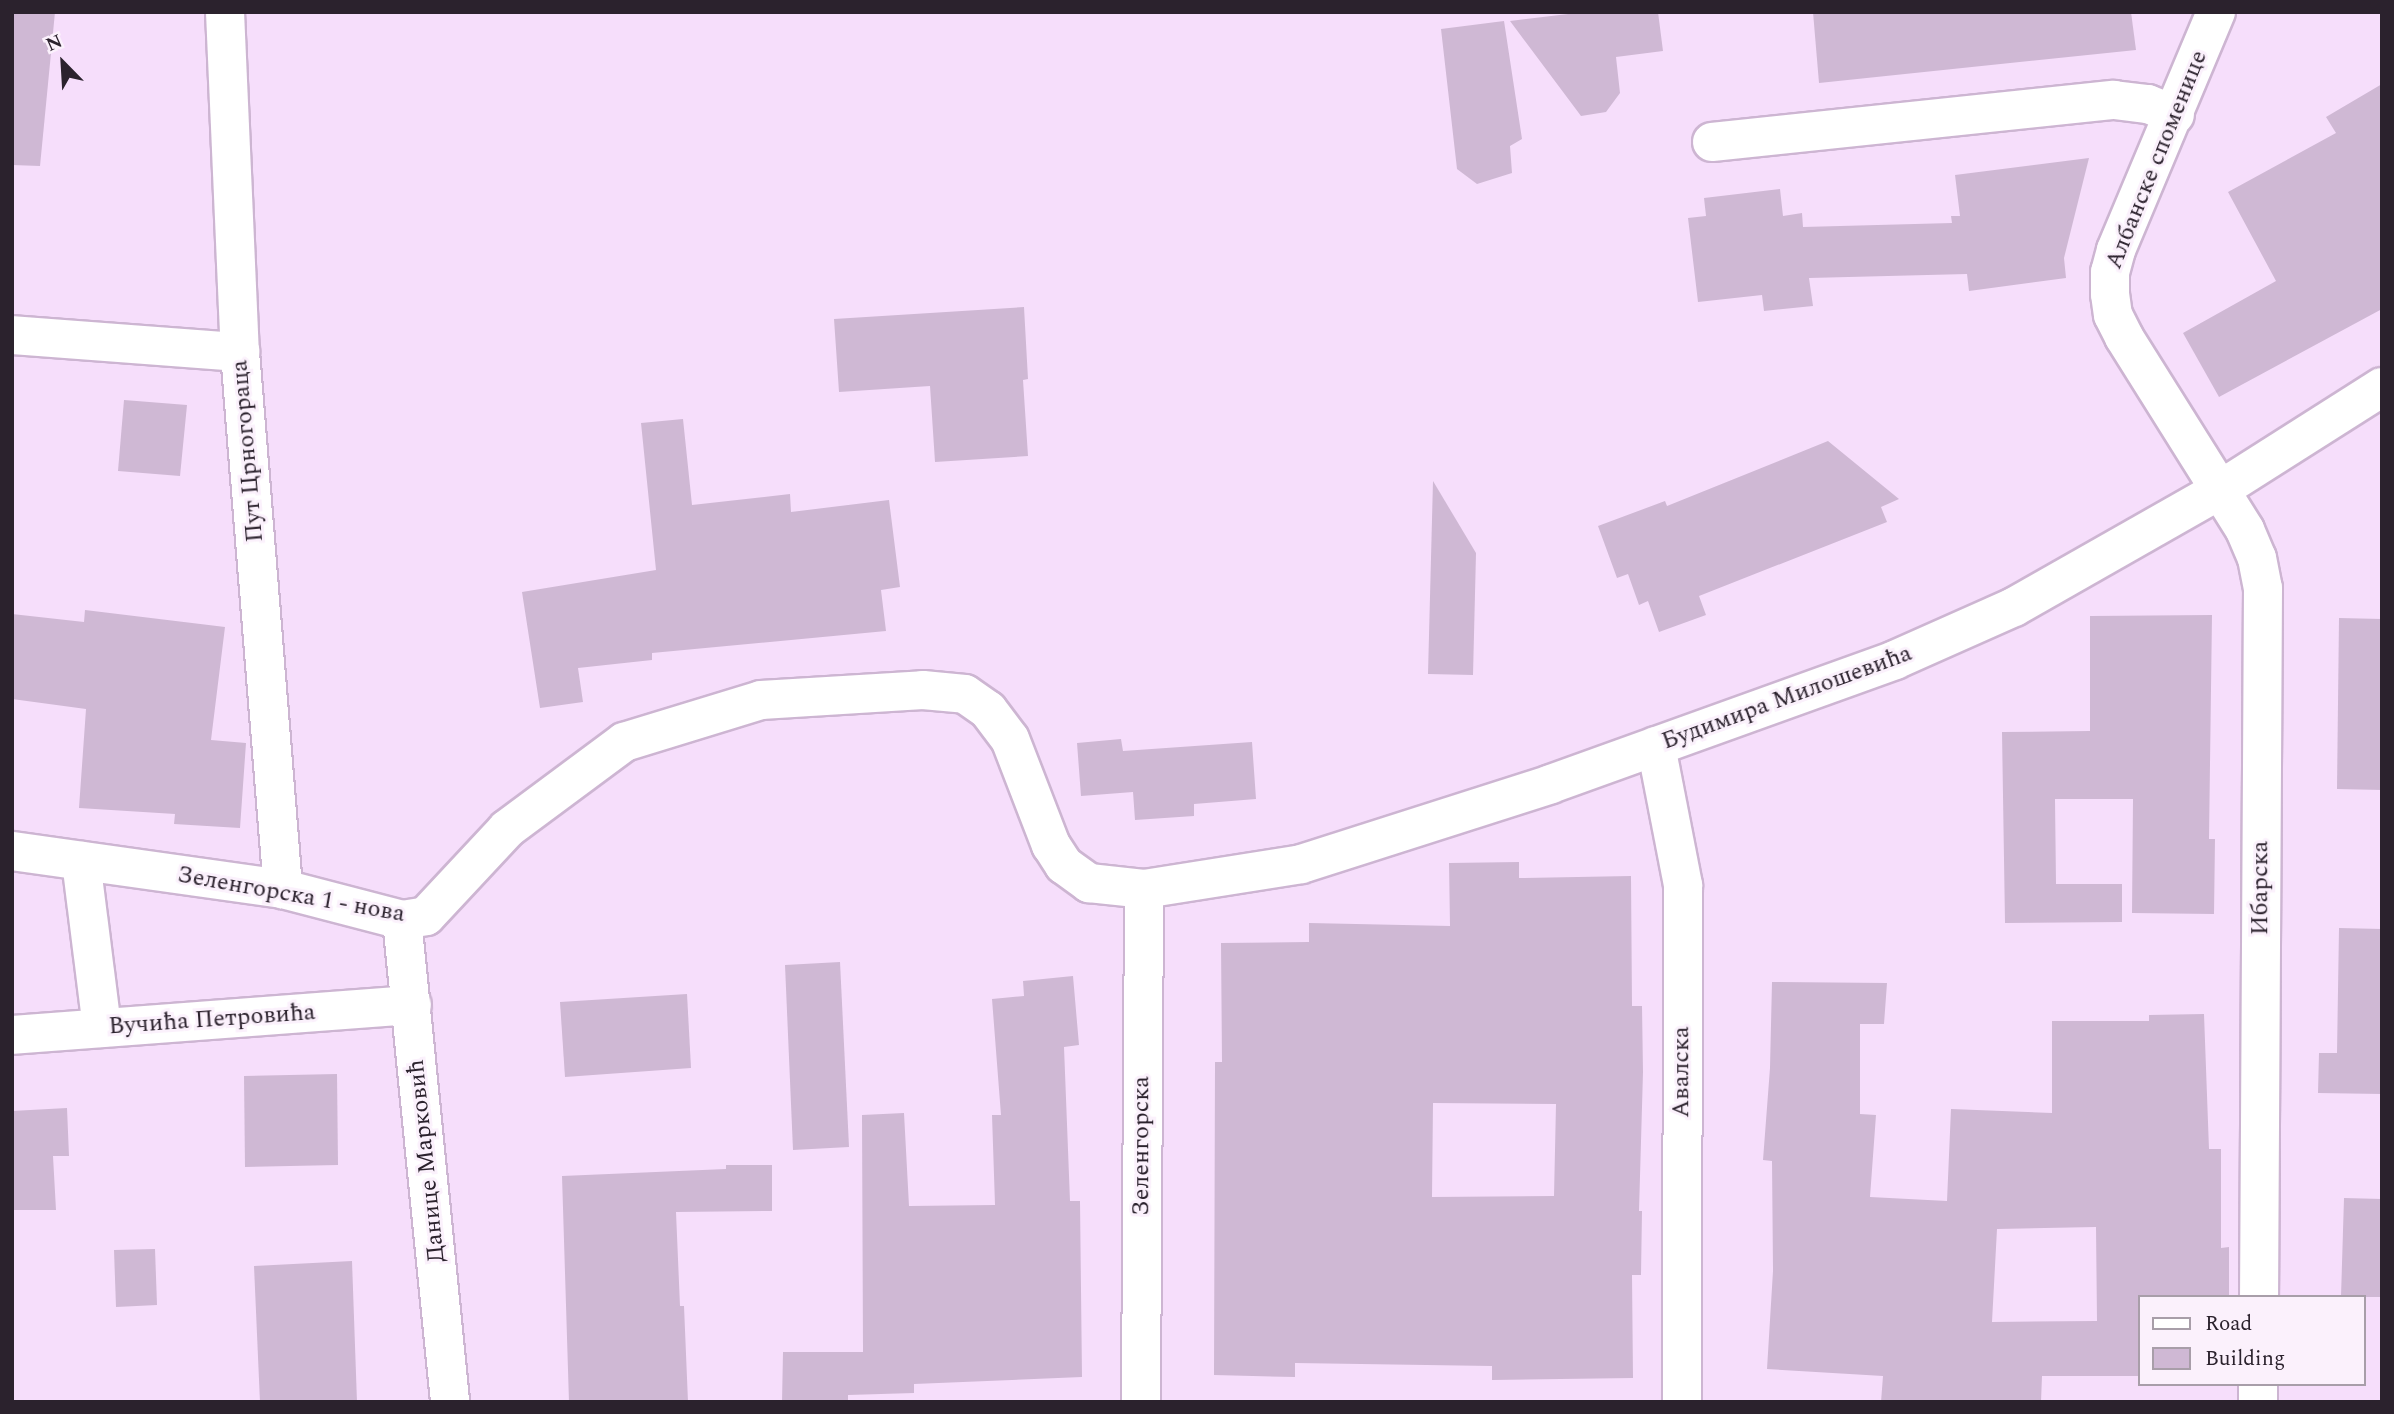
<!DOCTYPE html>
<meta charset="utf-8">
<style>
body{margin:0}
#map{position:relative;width:2394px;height:1414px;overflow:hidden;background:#f6defb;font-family:Spectral,serif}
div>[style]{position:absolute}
.building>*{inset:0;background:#cfb8d4}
.roads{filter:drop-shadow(2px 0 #cdb5d2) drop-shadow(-2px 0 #cdb5d2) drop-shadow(0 2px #cdb5d2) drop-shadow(0 -2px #cdb5d2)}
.minor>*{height:38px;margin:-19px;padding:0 19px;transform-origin:19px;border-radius:19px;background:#fff}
span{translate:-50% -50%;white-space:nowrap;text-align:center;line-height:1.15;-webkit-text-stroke:6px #fbf1fc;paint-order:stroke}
.street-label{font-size:24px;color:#2b222d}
.frame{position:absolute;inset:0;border:14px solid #2b222d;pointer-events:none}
.legend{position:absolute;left:2138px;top:1295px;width:228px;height:91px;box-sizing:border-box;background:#fbf1fc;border:2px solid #a89ea9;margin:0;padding:9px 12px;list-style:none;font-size:21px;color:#2b222d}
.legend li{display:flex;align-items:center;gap:14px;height:35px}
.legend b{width:35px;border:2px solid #a89ea9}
.north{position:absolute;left:28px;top:28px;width:70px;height:70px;-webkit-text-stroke:5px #fbf1fc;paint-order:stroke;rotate:336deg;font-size:19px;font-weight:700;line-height:28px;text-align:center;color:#2b222d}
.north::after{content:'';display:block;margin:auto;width:24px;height:32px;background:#2b222d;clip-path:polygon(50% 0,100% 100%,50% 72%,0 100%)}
</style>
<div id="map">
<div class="building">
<div style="clip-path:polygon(12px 12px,55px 12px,40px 166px,12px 165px)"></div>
<div style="clip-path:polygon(1585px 12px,1658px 12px,1663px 51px,1616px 57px,1620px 93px,1606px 112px,1581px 116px,1510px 21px)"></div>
<div style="clip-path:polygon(1813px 12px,2131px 12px,2136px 50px,1819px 83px)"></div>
<div style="clip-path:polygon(1504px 21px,1522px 139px,1510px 146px,1512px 173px,1477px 184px,1457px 169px,1441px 29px)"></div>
<div style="clip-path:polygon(2382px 84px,2382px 309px,2219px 397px,2183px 333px,2276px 281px,2228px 192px,2336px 133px,2326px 117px)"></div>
<div style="clip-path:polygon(2089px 158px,2064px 258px,2066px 278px,1969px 291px,1967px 274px,1809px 278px,1813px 306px,1764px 311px,1762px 295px,1698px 302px,1688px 218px,1706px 216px,1704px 198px,1780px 189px,1783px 216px,1802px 213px,1803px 227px,1952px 223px,1951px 216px,1960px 216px,1955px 175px)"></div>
<div style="clip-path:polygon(1024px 307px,1028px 379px,1023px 380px,1028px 456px,935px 462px,930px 386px,839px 392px,834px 319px)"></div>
<div style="clip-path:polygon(124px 400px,187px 405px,180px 476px,118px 471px)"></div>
<div style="clip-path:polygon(683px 419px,692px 505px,790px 494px,791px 512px,889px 500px,900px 587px,881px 590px,886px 631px,652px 653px,652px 660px,578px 668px,583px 702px,540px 708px,522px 592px,656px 570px,641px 423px)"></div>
<div style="clip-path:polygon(1828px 441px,1899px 499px,1881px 507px,1887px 522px,1699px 596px,1706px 615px,1659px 632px,1648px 601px,1639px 605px,1628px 574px,1617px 578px,1598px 526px,1665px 501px,1667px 506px)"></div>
<div style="clip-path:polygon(1433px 481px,1476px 553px,1473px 675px,1428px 674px)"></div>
<div style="clip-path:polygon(85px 610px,225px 627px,211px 740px,246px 743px,240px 828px,174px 824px,175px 814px,79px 808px,86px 709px,12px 699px,12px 614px,84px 622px)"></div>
<div style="clip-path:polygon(2212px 615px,2209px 839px,2215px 839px,2214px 914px,2132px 913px,2133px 799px,2055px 799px,2056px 884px,2122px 884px,2122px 922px,2005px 923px,2002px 732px,2090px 731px,2090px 616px)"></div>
<div style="clip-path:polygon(2339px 618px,2382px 619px,2382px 790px,2337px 789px)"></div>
<div style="clip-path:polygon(1121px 739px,1123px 751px,1252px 742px,1256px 799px,1194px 804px,1194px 816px,1135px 820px,1133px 792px,1081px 796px,1077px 743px)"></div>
<div style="clip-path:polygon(evenodd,1519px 862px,1519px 878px,1631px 876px,1632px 1006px,1642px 1006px,1643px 1072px,1639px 1211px,1642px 1211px,1641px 1275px,1632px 1275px,1633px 1378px,1492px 1380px,1492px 1366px,1295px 1363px,1295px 1377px,1214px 1375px,1215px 1062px,1222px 1062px,1221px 943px,1309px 942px,1309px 923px,1450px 926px,1449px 863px,1519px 862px,1433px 1103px,1556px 1104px,1554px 1196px,1432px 1197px,1433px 1103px)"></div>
<div style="clip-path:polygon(2339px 928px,2382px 929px,2382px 1094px,2318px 1093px,2319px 1053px,2337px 1053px)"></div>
<div style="clip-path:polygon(840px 962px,849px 1147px,793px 1150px,785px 965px)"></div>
<div style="clip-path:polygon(1073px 976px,1079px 1045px,1064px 1047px,1070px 1201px,1080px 1201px,1082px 1377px,914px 1384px,914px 1393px,848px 1395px,848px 1402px,782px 1402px,783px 1352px,863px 1352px,862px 1115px,904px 1113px,909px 1206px,995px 1205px,992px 1115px,1001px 1115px,992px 999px,1024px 996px,1023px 981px)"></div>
<div style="clip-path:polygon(evenodd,1772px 982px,1887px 983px,1884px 1024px,1860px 1024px,1860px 1114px,1876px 1115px,1870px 1197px,1947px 1201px,1951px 1109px,2052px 1113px,2052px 1021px,2149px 1021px,2149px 1015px,2204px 1014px,2209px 1149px,2221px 1149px,2221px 1248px,2229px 1247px,2229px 1297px,2140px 1297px,2140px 1376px,2042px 1376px,2041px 1402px,1881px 1402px,1883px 1376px,1767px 1369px,1773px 1271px,1772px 1161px,1763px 1160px,1770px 1068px,1772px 982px,2096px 1227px,2097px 1321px,1992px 1322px,1997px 1229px,2096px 1227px)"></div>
<div style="clip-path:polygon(687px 994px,691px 1068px,565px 1077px,560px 1002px)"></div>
<div style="clip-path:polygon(337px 1074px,338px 1165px,245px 1167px,244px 1076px)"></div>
<div style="clip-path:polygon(67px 1108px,69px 1156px,53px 1156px,56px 1210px,12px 1210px,12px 1111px)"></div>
<div style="clip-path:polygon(726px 1165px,772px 1165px,772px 1211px,676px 1212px,680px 1306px,684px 1306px,688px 1402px,569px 1402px,562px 1176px,726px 1169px)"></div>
<div style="clip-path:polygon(2344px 1198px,2382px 1199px,2382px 1297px,2341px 1297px)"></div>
<div style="clip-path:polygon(155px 1249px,157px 1305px,116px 1307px,114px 1250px)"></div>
<div style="clip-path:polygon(352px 1261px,357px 1402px,260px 1402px,254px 1266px)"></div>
</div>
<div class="roads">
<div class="minor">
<div style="left:225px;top:12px;width:340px;rotate:87.5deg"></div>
<div style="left:240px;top:352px;width:539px;rotate:85.42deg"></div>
<div style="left:2216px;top:12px;width:258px;rotate:112.8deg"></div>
<div style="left:2116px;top:250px;width:23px;rotate:105deg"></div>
<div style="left:2110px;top:272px;width:22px;rotate:90deg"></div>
<div style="left:2110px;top:294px;width:21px;rotate:82deg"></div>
<div style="left:2113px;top:315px;width:25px;rotate:63deg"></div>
<div style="left:2124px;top:337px;width:228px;rotate:57.9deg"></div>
<div style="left:2245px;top:530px;width:30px;rotate:67deg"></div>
<div style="left:2257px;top:558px;width:31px;rotate:79deg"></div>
<div style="left:2263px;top:588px;width:709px;rotate:90.32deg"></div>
<div style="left:1712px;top:142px;width:404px;rotate:-6deg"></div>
<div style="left:2114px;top:100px;width:34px;rotate:7deg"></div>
<div style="left:2148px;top:104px;width:29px;rotate:22deg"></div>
<div style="left:12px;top:335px;width:229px;rotate:4.3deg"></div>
<div style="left:1656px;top:746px;width:142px;rotate:79deg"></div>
<div style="left:1683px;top:885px;width:517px;rotate:90.11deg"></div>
<div style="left:12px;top:851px;width:274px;rotate:8deg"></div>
<div style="left:283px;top:889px;width:123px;rotate:14.6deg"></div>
<div style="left:402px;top:920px;width:24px;rotate:-9deg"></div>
<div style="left:426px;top:916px;width:119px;rotate:-47deg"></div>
<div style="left:507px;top:829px;width:146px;rotate:-36.6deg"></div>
<div style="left:624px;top:742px;width:143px;rotate:-17deg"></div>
<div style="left:761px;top:700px;width:162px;rotate:-3.5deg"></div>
<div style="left:923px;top:690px;width:42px;rotate:5.4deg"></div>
<div style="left:965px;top:694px;width:28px;rotate:35deg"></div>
<div style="left:988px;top:710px;width:36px;rotate:53deg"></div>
<div style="left:1010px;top:739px;width:114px;rotate:68.9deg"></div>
<div style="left:1051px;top:845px;width:24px;rotate:57deg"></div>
<div style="left:1064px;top:865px;width:31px;rotate:36deg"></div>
<div style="left:1089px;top:883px;width:55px;rotate:6.2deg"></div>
<div style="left:1144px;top:889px;width:159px;rotate:-9deg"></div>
<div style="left:1301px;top:864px;width:262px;rotate:-17.7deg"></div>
<div style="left:1551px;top:784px;width:366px;rotate:-19.8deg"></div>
<div style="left:1895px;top:660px;width:130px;rotate:-24deg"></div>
<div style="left:2014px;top:607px;width:235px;rotate:-29.6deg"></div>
<div style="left:2218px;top:491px;width:194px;rotate:-32.4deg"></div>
<div style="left:81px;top:861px;width:168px;rotate:82.8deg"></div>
<div style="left:402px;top:920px;width:484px;rotate:84.3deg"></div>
<div style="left:12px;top:1035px;width:401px;rotate:-4.3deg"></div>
<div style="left:1141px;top:1402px;width:513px;rotate:-89.66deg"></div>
<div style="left:2258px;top:1402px;width:18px;rotate:-90deg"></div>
</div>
</div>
<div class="street-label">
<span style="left:2157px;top:160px;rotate:-68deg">Албанске споменице</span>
<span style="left:248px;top:451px;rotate:-95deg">Пут Црногораца</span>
<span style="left:1787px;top:698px;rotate:-20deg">Будимира Милошевића</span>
<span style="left:2261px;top:888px;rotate:-90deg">Ибарска</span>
<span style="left:291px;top:895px;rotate:10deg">Зеленгорска 1 - нова</span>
<span style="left:212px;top:1020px;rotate:-4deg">Вучића Петровића</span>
<span style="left:1682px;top:1072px;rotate:-90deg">Авалска</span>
<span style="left:1142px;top:1146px;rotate:-90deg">Зеленгорска</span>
<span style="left:427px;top:1161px;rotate:-96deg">Данице Марковић</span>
</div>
<div class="frame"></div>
<ul class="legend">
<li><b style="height:9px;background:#fff"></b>Road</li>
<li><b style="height:19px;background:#cfb8d4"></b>Building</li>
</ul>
<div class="north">N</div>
</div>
